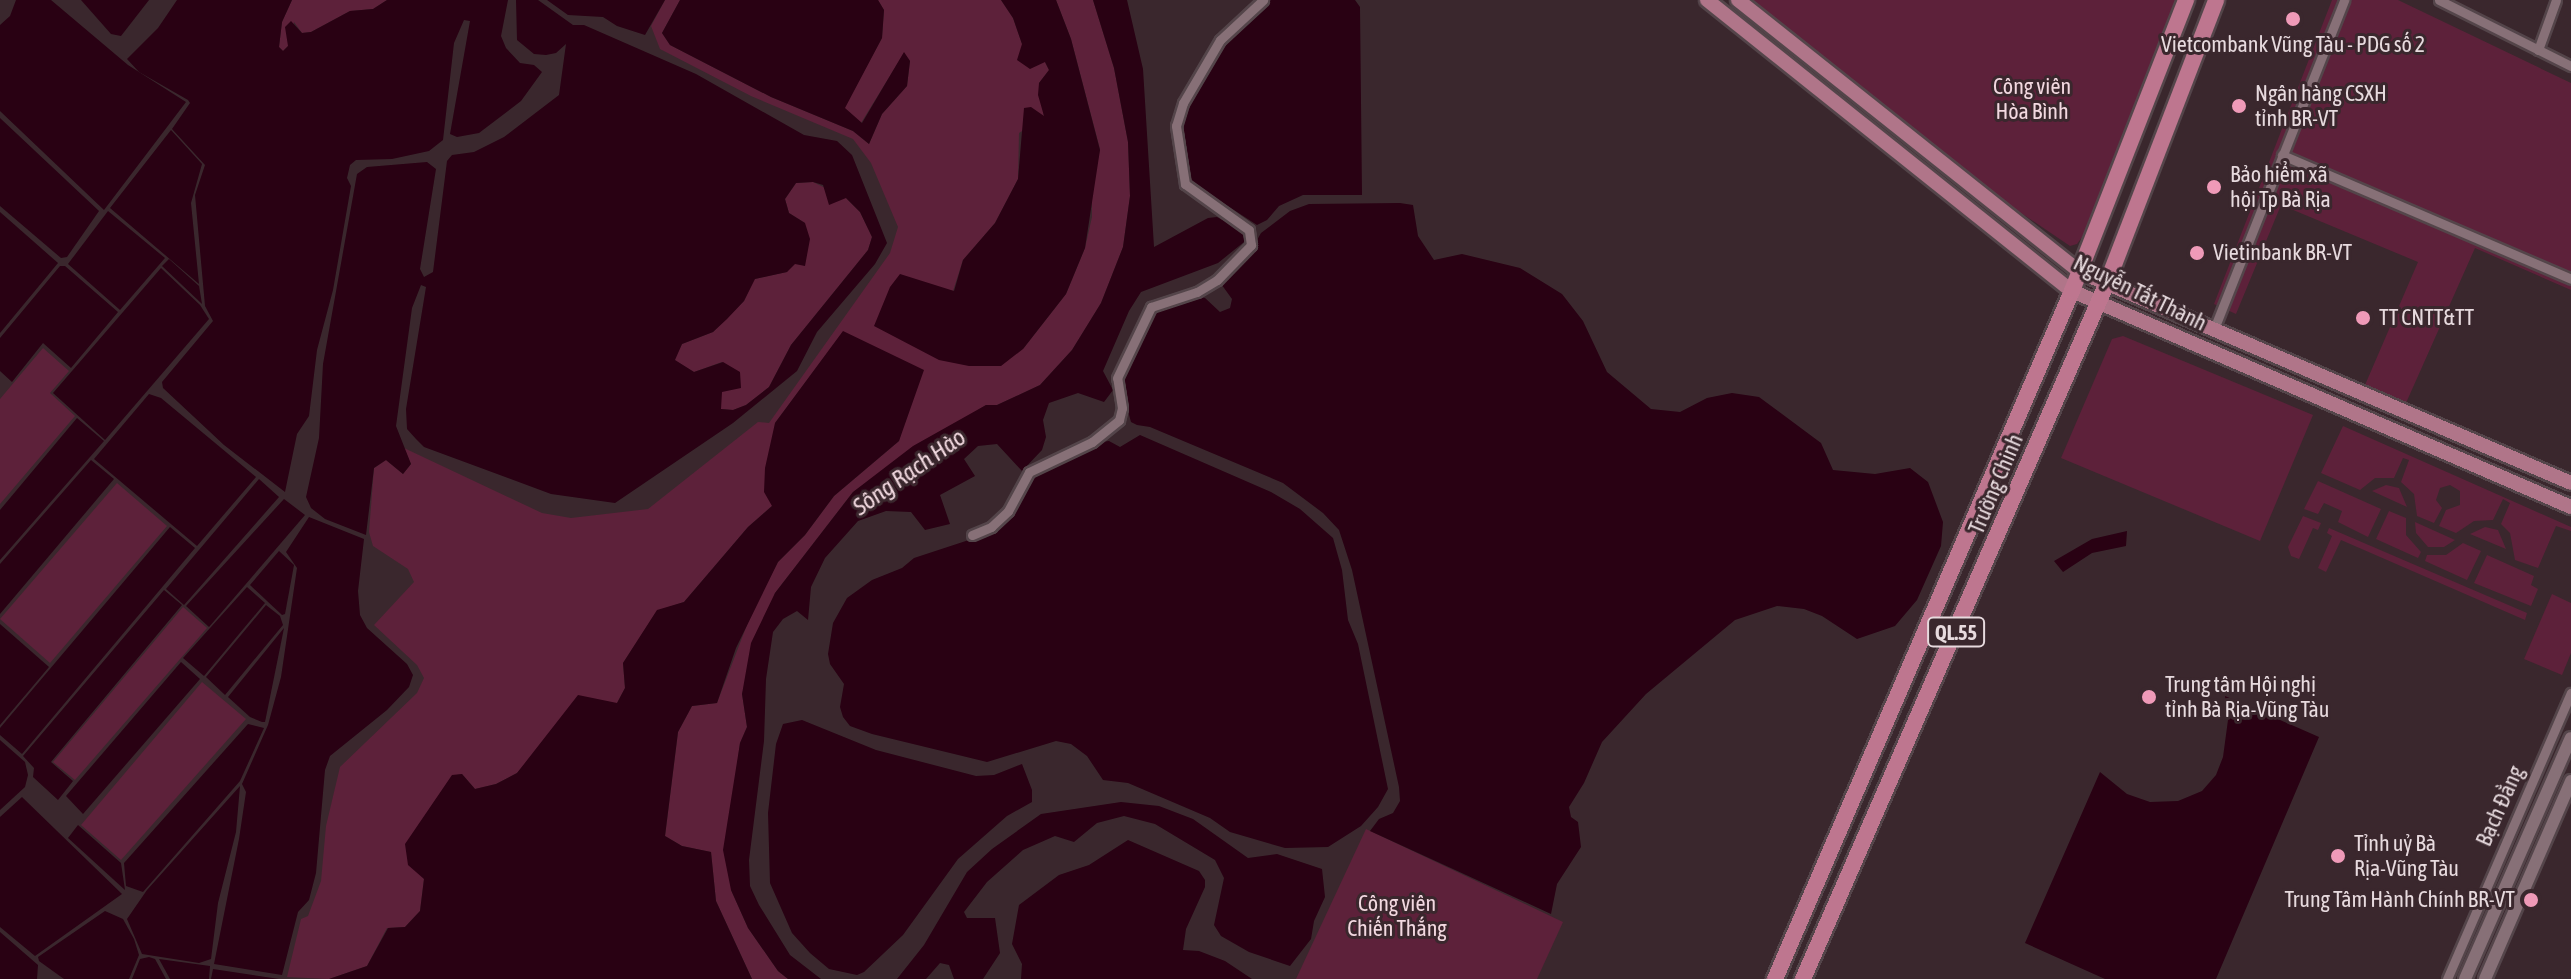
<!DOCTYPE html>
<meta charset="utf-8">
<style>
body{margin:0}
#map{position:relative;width:2571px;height:979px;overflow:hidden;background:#3a272d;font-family:"Asap Condensed",sans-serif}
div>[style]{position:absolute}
.green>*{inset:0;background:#5d213a}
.water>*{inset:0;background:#290113}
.roads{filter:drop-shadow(2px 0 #54454a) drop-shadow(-2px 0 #54454a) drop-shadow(0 2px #54454a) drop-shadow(0 -2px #54454a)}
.minor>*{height:9px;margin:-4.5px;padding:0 4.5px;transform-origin:4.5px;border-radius:4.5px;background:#877077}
.tertiary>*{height:12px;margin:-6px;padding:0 6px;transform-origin:6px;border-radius:6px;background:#877077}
.primary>*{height:14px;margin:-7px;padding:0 7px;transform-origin:7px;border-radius:7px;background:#b07589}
.trunk>*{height:16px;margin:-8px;padding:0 8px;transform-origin:8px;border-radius:8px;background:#be768f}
.dots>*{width:22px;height:22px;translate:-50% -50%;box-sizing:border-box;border:4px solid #3a272d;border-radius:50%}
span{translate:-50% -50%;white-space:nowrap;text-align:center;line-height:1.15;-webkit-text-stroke:6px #3a272d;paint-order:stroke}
.shield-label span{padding:2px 6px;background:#3a272d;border:2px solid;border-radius:6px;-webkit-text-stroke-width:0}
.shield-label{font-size:20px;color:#e7dade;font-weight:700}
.poi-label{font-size:22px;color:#e7dade}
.left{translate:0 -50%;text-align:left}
.right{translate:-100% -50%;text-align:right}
.park-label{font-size:22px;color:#f2d8e0}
.street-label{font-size:22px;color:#e7dade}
.water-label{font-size:24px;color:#f3dae1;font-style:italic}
</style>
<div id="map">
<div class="green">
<div style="clip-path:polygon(292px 0,387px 0,373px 9px,350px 11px,311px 32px,302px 33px,294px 22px,288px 46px,283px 51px,279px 47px,282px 22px)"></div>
<div style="clip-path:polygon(665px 0,680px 0,662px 33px,670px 45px,771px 97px,853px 131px,869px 144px,882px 114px,907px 86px,910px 61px,904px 53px,861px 123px,844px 108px,882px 38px,884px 10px,878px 0,1001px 0,1013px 18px,1022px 44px,1045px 62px,1049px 70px,1039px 83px,1044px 117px,1019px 133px,1018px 179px,995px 223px,963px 260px,953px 291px,938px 288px,1023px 349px,1066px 294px,1085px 248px,1092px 217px,1092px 188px,1100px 149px,1071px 39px,1056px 0,1093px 0,1114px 68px,1128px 142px,1130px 196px,1123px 247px,1101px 303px,1072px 350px,1040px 385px,997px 405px,986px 405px,853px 492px,775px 593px,742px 694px,747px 727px,740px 743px,736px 774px,731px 890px,748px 928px,778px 971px,788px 979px,752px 979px,716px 901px,711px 852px,682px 846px,665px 836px,678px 732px,692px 706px,717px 703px,755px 604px,778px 562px,805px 535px,834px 496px,899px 441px,908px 408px,843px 332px,775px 423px,773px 505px,748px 527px,684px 602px,657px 611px,623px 663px,625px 688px,617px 703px,538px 749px,517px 773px,496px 784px,475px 789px,462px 774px,452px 776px,406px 844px,424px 879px,420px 911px,405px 927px,387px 928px,367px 966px,329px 979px,287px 977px,301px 919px,308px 916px,321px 881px,326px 826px,340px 767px,417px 693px,424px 678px,417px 665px,374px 625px,414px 582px,408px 569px,373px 546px,369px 532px,374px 468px,386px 460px,403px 474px,411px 464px,404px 448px,542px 513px,571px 518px,648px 509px,758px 422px,769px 423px,890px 253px,898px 227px,871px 163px,853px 139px,751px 96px,660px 49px,651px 26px)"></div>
<div style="clip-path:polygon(1749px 0,2177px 0,2088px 229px,2077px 244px,2070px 246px,1999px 198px)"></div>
<div style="clip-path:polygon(2332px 0,2398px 0,2571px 83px,2571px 290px,2475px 248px,2406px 403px,2365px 385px,2418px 262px,2281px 205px,2236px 314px,2214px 304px)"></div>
<div style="clip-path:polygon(813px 182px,846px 198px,860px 212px,872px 237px,868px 250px,791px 345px,769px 387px,746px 405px,733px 410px,720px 409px,722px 362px,694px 372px,674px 360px,682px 344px,713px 332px,744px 301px,754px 279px,787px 272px,805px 223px,789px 213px,785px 199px,796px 183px)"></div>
<div style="clip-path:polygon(2123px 336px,2313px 415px,2260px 541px,2061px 458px,2112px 339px)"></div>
<div style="clip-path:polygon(43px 348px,69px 371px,50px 393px,75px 416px,0 504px,0 399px)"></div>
<div style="clip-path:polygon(2343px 426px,2571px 527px,2571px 531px,2556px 526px,2538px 568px,2515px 560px,2510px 533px,2501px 524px,2510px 503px,2503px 499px,2493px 520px,2474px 521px,2456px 533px,2439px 526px,2446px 510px,2460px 505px,2460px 491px,2450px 485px,2440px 488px,2436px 500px,2442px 508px,2434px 523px,2417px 516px,2414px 494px,2401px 482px,2409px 460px,2403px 458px,2394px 478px,2375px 478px,2360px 490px,2321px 473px)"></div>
<div style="clip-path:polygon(2318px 481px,2381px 509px,2368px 537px,2338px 522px,2342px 511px,2324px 503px,2318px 514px,2304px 509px)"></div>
<div style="clip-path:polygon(117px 483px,167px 526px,50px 663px,0 619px)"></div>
<div style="clip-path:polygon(2386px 485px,2399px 488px,2407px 507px,2372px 491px)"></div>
<div style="clip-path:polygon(2389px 511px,2406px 518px,2406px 535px,2421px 552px,2418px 558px,2376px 539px)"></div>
<div style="clip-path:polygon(2303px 516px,2321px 523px,2318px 530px,2313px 528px,2299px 559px,2291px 556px,2288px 547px)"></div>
<div style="clip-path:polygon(2415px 522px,2455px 540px,2444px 547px,2428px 547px,2416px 533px)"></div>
<div style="clip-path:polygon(2485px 527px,2498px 530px,2506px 549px,2470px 534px)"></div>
<div style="clip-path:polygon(2329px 528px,2527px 613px,2525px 620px,2341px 540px,2326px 572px,2318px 568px,2332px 536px,2327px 533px)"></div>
<div style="clip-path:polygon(2463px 543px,2481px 551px,2467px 580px,2425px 561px,2427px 555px,2446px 555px)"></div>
<div style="clip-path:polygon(2487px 555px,2534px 576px,2531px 585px,2538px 589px,2531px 606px,2474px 583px)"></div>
<div style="clip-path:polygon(2552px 594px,2571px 603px,2571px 653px,2562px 675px,2524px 659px)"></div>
<div style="clip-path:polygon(183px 607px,207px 628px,75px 780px,53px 762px)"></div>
<div style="clip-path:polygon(202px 682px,246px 719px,121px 860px,81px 825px)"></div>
<div style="clip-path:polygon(1366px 829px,1563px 922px,1537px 979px,1296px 979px)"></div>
</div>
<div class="water">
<div style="clip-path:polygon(16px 0,51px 0,128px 65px,186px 102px,104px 210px,0 111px,0 25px,10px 16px)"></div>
<div style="clip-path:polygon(81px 0,149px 0,121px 36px,111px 34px)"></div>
<div style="clip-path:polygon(177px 0,292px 0,282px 22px,279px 47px,283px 51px,288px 46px,285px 27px,291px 21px,302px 33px,311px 32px,350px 11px,373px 9px,387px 0,508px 0,501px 36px,506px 48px,520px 63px,534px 65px,542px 72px,521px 101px,479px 133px,457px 137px,450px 134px,470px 21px,464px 20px,454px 43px,443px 140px,429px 151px,392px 159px,356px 160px,350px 165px,347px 178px,351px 186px,333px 290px,317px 350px,309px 416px,297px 434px,285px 492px,224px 445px,163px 388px,162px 382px,213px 321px,205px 306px,195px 195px,205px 165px,172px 129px,190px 103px,188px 100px,139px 72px,127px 59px,158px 28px)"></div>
<div style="clip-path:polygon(evenodd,516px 0,538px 0,573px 25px,584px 25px,696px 74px,804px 135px,837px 141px,852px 155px,887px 243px,875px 264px,817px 332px,797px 371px,733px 423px,615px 503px,551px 494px,424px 447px,416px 439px,407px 429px,406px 409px,426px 287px,421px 285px,412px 308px,396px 426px,411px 464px,403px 474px,386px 460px,374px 468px,366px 535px,325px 519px,311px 508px,306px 497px,319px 438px,323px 364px,357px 174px,367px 167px,427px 162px,436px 169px,420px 269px,424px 277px,433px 272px,447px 161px,452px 155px,474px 152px,504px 137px,559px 95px,566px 44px,556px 53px,546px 55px,534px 54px,517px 40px,516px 0,813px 182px,823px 185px,829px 205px,846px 198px,860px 212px,872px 237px,868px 250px,791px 345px,769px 387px,746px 405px,733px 410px,721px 409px,722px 392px,741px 388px,740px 372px,723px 362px,694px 372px,675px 360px,682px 344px,713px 332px,727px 319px,744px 301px,755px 279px,787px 272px,795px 264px,805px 266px,810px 239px,805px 223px,789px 213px,785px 199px,796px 183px,813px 182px)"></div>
<div style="clip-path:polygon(547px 0,665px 0,645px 35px,617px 26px,603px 17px,568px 15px)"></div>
<div style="clip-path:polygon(680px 0,878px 0,884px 10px,882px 38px,845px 108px,862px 123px,904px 52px,910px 61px,907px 86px,882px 114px,869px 144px,853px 131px,771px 97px,670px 45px,662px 33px)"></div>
<div style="clip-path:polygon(1001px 0,1056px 0,1071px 39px,1100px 150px,1085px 248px,1066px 294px,1023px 349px,1001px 366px,969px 366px,939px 360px,874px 326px,890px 287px,900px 274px,954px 291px,963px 260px,995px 223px,1018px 179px,1024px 108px,1031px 107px,1044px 116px,1038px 95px,1039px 83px,1049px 70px,1045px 62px,1030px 69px,1017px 60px,1022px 44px,1013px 18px)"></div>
<div style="clip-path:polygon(1093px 0,1127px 0,1143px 69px,1154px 247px,1208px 218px,1217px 217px,1245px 232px,1244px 242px,1218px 263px,1141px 292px,1129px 311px,1103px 371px,1113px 390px,1104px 402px,1078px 393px,1049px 403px,1043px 420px,1046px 437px,1042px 450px,1022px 471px,997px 444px,978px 446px,964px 459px,975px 476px,940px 495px,950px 524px,925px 530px,911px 512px,886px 511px,858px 521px,825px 558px,811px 587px,808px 620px,797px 611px,783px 619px,773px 632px,766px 679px,764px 741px,749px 860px,750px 886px,759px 905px,790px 955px,821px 979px,788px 979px,778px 971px,748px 928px,731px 890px,723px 850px,740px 743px,747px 727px,742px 694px,751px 643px,775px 593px,853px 492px,913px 446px,986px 405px,997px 405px,1040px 385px,1072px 350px,1101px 303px,1123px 247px,1130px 196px,1128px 142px,1114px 68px)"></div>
<div style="clip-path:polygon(1270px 0,1355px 0,1360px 7px,1362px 195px,1303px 195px,1279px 206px,1267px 220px,1257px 225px,1191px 182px,1182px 116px,1219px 51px,1235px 31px)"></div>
<div style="clip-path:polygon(0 118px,99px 211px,67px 257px,61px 258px,0 206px)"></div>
<div style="clip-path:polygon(171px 130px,202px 164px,191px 203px,199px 284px,110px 208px)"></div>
<div style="clip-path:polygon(1400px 203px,1413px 205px,1418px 236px,1434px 260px,1462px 254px,1520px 268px,1562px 294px,1583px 321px,1607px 372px,1651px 409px,1680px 412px,1707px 398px,1732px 393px,1759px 397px,1821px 443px,1833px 470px,1875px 474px,1910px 468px,1928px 482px,1943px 522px,1941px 546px,1917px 600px,1895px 626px,1857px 639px,1822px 616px,1804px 609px,1777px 606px,1735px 620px,1646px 694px,1602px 742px,1584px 783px,1569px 807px,1571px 817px,1578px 822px,1581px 847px,1557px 884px,1551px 914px,1370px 831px,1379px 819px,1393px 813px,1400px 801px,1399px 787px,1352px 570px,1339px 530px,1323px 513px,1283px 483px,1150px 427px,1137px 425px,1131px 422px,1122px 389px,1122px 374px,1152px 311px,1196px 296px,1205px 298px,1220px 312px,1230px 308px,1232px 299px,1219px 281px,1252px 249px,1261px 233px,1290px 211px,1309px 204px)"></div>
<div style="clip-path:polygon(108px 211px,165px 258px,120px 310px,68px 264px)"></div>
<div style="clip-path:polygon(0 212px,58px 263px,0 333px)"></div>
<div style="clip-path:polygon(169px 259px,199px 286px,202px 304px,162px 266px)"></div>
<div style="clip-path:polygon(60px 266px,65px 266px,118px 312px,71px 368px,43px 343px,12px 382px,0 371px,0 338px)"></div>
<div style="clip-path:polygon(161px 268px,200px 305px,209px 319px,105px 440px,53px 393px)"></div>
<div style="clip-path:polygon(843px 331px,924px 370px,899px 441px,834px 496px,805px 535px,778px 562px,736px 648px,717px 703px,692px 706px,678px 732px,665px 836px,682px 846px,711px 852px,716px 901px,752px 979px,329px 979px,367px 966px,388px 928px,405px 927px,420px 911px,424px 879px,408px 865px,405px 844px,452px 775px,462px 774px,475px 789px,496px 784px,517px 773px,578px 695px,617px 703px,625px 688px,623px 663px,657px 610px,684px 602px,748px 527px,772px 506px,764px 492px,765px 468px,775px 423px)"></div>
<div style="clip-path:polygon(149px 394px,161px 398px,256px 477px,197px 546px,94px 459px)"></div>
<div style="clip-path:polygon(77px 418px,104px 441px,0 560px,0 510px)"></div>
<div style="clip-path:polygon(1140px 435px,1271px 492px,1300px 509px,1333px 538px,1342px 570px,1348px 620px,1358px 644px,1388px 789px,1378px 807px,1361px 826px,1328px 847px,1285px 848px,1230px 832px,1210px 818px,1128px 783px,1103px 780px,1087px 756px,1071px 744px,1056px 741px,987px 762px,872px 734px,850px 726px,843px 717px,840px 707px,844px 684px,830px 664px,828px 654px,833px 623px,847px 598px,872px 580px,902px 568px,914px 558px,978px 537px,1002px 522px,1030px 476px,1094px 443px,1109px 441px,1120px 447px)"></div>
<div style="clip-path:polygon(91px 460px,114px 479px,0 614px,0 564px)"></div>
<div style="clip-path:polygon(259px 479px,279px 497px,184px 605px,166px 589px)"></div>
<div style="clip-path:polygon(284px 499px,305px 515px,209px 627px,186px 606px)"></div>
<div style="clip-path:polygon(309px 517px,364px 539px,358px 591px,360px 615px,367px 628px,407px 664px,413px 675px,409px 687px,387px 710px,330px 756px,325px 770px,316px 873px,309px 900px,298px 912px,282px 975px,214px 964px,239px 839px,246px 792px,242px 784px,268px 725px,281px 677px,297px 568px,286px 552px)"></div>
<div style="clip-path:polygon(170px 527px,195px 548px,22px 754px,0 735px,0 728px)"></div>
<div style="clip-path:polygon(2127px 531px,2126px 546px,2092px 553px,2063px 572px,2054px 561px,2092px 539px)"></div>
<div style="clip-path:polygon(279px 551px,294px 565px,285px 614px,282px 615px,250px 585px)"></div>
<div style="clip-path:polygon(247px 587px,265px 603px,204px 676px,183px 658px)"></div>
<div style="clip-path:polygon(164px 590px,182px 605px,51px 762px,73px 781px,58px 800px,33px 777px,34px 768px,23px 756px)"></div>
<div style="clip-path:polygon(266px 605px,280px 616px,283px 625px,225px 695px,206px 677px)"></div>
<div style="clip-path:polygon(0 624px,49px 667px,0 725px)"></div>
<div style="clip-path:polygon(284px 628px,265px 722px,262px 722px,250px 717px,228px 697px)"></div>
<div style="clip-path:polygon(181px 662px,200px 679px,83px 814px,66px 796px)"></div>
<div style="clip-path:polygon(2225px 696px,2319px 737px,2216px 979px,2105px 979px,2025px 943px,2100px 772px,2127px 794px,2150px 802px,2178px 801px,2202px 791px,2216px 775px,2223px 757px,2228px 720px)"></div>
<div style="clip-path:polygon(802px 720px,876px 750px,976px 776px,994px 775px,1022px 764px,1032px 790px,1032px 802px,1007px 816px,958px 859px,903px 935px,864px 972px,857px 975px,829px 969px,810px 953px,792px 933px,770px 883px,768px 813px,776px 744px,783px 724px)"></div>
<div style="clip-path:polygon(248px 724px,264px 728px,240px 781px,143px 892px,126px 886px,124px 863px)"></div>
<div style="clip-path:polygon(0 740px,25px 762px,28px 775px,25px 787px,0 810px)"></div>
<div style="clip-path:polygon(240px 786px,236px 832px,218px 903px,211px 959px,199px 963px,142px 954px,127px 919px,147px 890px)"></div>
<div style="clip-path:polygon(22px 797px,122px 894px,35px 956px,0 927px,0 817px)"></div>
<div style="clip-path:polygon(1121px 802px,1159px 806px,1193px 819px,1248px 858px,1277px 854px,1322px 869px,1325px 897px,1314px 921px,1311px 939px,1290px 966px,1249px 952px,1221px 936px,1214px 925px,1224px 878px,1215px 860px,1155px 824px,1124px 816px,1097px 823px,1074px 842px,1055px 836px,1023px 850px,987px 882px,964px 912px,967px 918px,995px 918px,1000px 953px,983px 979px,954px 979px,949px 965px,940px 963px,926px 979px,897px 979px,924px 945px,967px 872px,992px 849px,1041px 814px)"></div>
<div style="clip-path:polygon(78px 825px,121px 863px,125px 890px,68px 838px)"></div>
<div style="clip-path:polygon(1128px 840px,1199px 871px,1205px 880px,1205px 887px,1186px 929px,1183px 950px,1199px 951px,1225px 961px,1252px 979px,1021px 979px,1022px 964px,1012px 944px,1019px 905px,1059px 875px,1089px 865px)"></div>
<div style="clip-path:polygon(105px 911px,123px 919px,134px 939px,139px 955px,129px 979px,64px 979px,39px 961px,38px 957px)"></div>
<div style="clip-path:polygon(0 932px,38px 965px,37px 979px,0 979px)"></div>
<div style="clip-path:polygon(149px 957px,155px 959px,166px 979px,132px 979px,140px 959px)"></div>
<div style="clip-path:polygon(159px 959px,210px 966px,209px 979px,170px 979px)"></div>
<div style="clip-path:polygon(213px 969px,279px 979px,280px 979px,211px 979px)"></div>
</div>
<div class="roads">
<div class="minor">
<div style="left:2439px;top:0;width:148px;rotate:26.6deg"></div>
<div style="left:2538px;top:50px;width:53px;rotate:-70.2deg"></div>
<div style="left:2282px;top:155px;width:314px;rotate:23.2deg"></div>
<div style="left:2214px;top:329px;width:354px;rotate:-68.4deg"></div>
<div style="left:972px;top:535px;width:21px;rotate:-23deg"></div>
<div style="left:991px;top:527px;width:23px;rotate:-43deg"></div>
<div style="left:1008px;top:511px;width:44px;rotate:-61.7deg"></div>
<div style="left:1029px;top:472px;width:70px;rotate:-25.5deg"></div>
<div style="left:1092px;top:442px;width:35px;rotate:-39deg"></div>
<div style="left:1119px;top:420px;width:12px;rotate:-76deg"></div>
<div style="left:1122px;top:408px;width:30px;rotate:-99deg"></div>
<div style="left:1117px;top:378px;width:79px;rotate:-64.4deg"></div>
<div style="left:1151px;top:307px;width:48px;rotate:-18.1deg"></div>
<div style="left:1197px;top:292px;width:23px;rotate:-31deg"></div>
<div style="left:1217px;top:280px;width:49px;rotate:-45.8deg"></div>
<div style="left:1251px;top:245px;width:15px;rotate:-98deg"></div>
<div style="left:1249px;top:230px;width:79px;rotate:-144.3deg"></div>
<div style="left:1185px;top:184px;width:59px;rotate:-98.8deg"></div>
<div style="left:1176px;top:126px;width:24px;rotate:-73deg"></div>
<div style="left:1183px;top:103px;width:73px;rotate:-59.6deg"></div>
<div style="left:1220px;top:40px;width:59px;rotate:-42.9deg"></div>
<div style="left:2447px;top:979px;width:312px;rotate:-66.6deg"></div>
</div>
<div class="tertiary">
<div style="left:2465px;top:979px;width:263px;rotate:-66.3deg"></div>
<div style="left:2485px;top:979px;width:216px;rotate:-66.5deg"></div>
</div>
<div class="primary">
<div style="left:1707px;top:0;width:467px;rotate:38.6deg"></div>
<div style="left:2072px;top:291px;width:544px;rotate:23.41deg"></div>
<div style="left:1738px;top:0;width:437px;rotate:38.5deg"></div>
<div style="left:2080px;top:272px;width:534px;rotate:23.25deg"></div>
</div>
<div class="trunk">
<div style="left:1775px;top:979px;width:749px;rotate:-66.65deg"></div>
<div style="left:2072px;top:291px;width:313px;rotate:-68.6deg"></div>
<div style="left:1803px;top:979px;width:759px;rotate:-66.41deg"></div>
<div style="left:2107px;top:283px;width:303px;rotate:-68.9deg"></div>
</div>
</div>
<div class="dots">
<div style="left:2293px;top:19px;background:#ef9ab8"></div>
<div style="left:2239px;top:106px;background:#ef9ab8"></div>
<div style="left:2214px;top:187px;background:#ef9ab8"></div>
<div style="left:2197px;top:253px;background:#ef9ab8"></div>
<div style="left:2363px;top:318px;background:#ef9ab8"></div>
<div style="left:2149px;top:697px;background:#ef9ab8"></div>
<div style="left:2338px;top:856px;background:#ef9ab8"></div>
<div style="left:2531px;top:900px;background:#ef9ab8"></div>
</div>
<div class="shield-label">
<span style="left:1956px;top:632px">QL.55</span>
</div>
<div class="poi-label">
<span style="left:2293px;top:45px">Vietcombank Vũng Tàu - PDG số 2</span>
<span class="left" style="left:2255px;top:106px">Ngân hàng CSXH<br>tỉnh BR-VT</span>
<span class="left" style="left:2230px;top:187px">Bảo hiểm xã<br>hội Tp Bà Rịa</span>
<span class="left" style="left:2213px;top:253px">Vietinbank BR-VT</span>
<span class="left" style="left:2379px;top:318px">TT CNTT&amp;TT</span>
<span class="left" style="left:2165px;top:697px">Trung tâm Hội nghị<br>tỉnh Bà Rịa-Vũng Tàu</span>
<span class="left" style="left:2354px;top:856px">Tỉnh uỷ Bà<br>Rịa-Vũng Tàu</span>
<span class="right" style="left:2515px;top:900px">Trung Tâm Hành Chính BR-VT</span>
</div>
<div class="park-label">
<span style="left:2032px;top:99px">Công viên<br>Hòa Bình</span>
<span style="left:1397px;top:916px">Công viên<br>Chiến Thắng</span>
</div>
<div class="street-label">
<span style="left:2140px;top:293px;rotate:26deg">Nguyễn Tất Thành</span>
<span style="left:1996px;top:484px;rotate:-67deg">Trường Chinh</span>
<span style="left:2500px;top:806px;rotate:-66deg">Bạch Đằng</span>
</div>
<div class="water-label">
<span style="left:909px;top:472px;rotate:-35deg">Sông Rạch Hào</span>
</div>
</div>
